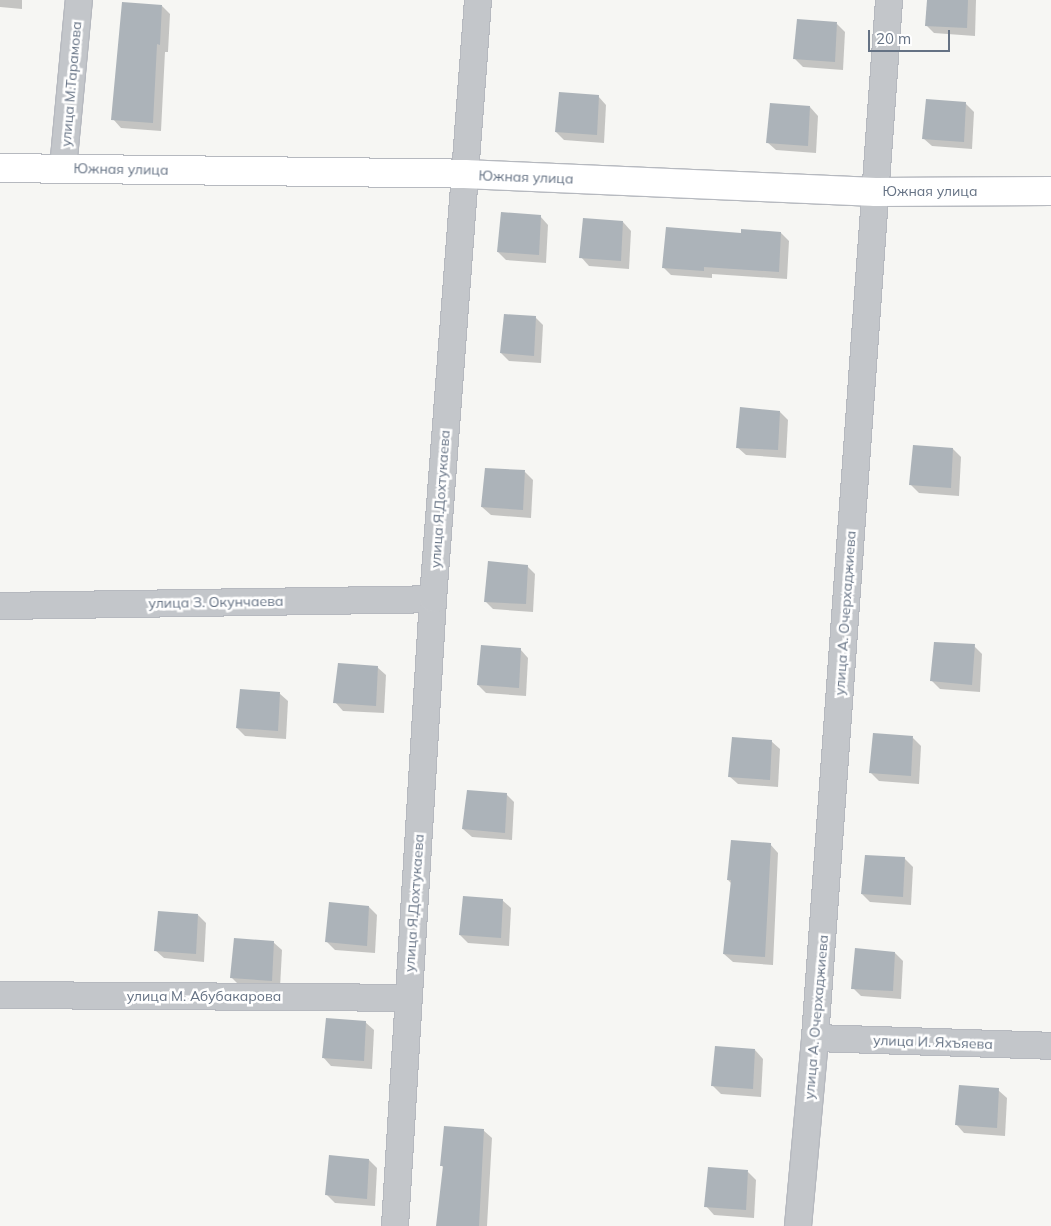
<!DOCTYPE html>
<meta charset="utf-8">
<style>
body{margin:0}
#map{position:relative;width:1051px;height:1226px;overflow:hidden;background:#f6f6f3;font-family:Mulish,sans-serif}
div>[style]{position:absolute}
.shadow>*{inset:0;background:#0003}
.building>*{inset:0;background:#acb3b9}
.roads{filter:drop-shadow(1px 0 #b6b9bf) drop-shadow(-1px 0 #b6b9bf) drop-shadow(0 1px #b6b9bf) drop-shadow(0 -1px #b6b9bf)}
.minor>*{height:26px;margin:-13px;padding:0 13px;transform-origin:13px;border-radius:13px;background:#c3c6ca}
.secondary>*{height:28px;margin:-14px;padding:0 14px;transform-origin:14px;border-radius:14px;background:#fff}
span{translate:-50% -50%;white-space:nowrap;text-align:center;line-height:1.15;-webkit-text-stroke:5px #fff;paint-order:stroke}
.street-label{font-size:14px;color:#657284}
.scale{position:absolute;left:868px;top:30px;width:82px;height:22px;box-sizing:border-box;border:2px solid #657284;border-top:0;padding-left:6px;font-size:15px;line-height:18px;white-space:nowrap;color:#657284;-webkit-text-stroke:4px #fff;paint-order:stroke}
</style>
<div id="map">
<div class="shadow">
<div style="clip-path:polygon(0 0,22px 0,22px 9px,0 7px)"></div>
<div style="clip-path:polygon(928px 0,976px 0,975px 36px,934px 33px,926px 25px)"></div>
<div style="clip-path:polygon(162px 6px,170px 14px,168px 52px,165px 52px,161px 131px,121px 128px,113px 119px)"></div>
<div style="clip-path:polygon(837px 24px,845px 32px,843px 70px,803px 67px,795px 59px)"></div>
<div style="clip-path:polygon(598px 96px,606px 105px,604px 143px,564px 140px,556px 132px)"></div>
<div style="clip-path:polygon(965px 103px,974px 112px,972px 149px,932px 146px,923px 138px)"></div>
<div style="clip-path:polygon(810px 107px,818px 116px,816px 153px,776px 150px,767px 142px)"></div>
<div style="clip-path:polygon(540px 216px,548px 225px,546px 263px,506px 260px,498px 252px)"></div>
<div style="clip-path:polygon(623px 222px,631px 231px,629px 269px,589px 266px,581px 257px)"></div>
<div style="clip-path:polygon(781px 233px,789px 241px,787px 279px,712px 274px,712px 278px,671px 275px,663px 267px,742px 235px)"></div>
<div style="clip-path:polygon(535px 317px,543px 325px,541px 363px,509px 361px,501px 353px)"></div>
<div style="clip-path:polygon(780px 412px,788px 420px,786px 458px,746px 455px,737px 447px)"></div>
<div style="clip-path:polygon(953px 449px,961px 457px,959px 496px,919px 493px,910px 484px)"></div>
<div style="clip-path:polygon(525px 472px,533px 480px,531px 518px,491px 515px,482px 507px)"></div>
<div style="clip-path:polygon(527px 566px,535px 574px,533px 612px,493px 609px,485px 601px)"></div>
<div style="clip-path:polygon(974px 646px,982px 654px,980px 692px,940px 689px,932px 681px)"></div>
<div style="clip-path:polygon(520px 649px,528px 658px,526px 696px,486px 693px,478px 685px)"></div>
<div style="clip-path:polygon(377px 667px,386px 675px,384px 713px,343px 711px,335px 702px)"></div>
<div style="clip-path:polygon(279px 693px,288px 701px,286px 739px,245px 736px,237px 728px)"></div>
<div style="clip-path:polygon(913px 738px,921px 746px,919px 784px,879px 781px,870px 772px)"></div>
<div style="clip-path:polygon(771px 741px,780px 749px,778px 787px,738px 784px,729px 776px)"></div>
<div style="clip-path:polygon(506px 794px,514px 802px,512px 840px,472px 837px,463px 829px)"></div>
<div style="clip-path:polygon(770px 844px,778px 853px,773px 965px,733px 962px,724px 954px,732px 884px,728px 880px)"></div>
<div style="clip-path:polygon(904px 858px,913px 867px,911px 905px,870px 902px,862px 894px)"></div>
<div style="clip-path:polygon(502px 900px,511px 908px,509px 946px,468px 943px,460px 935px)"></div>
<div style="clip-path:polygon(369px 907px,377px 915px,375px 953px,335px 950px,327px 942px)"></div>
<div style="clip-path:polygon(198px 915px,206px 923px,204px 962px,164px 958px,155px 950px)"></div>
<div style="clip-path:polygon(273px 942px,282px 950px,280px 988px,239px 985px,231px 977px)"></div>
<div style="clip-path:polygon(895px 953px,903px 961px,901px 999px,861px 996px,853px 988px)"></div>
<div style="clip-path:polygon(365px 1022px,374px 1030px,372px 1069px,331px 1066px,323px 1057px)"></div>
<div style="clip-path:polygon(755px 1050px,763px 1059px,761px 1097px,721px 1094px,713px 1086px)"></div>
<div style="clip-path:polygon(998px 1090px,1007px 1098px,1005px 1136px,964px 1133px,956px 1124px)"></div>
<div style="clip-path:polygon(483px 1130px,492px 1138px,487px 1226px,438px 1226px,444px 1168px,441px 1165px)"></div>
<div style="clip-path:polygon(369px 1160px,377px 1168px,375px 1206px,335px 1203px,327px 1195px)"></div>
<div style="clip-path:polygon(748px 1172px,756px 1180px,754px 1218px,714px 1215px,706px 1206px)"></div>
</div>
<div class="building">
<div style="clip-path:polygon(927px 0,968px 0,967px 28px,925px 26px)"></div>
<div style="clip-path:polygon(122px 2px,162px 5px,160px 45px,157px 44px,153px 123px,111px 120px)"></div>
<div style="clip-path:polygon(797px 19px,837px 22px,835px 62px,793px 59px)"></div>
<div style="clip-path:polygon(559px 92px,599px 95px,597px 135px,555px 132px)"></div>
<div style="clip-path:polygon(926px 99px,966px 102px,964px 142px,922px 139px)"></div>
<div style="clip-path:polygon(770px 103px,810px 106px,808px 146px,766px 143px)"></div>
<div style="clip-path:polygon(501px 212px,541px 215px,539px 255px,497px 252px)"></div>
<div style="clip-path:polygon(583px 218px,623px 221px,621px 261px,579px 258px)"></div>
<div style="clip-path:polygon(666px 227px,741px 233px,741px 229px,781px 232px,779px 272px,704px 267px,704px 271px,662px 268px)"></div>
<div style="clip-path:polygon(504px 314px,536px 316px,534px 356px,500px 353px)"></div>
<div style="clip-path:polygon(740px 407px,780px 411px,778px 450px,736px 448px)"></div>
<div style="clip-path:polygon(913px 445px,953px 448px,951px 488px,909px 485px)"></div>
<div style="clip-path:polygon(485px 468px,525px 470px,523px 510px,481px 507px)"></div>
<div style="clip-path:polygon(488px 561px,528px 565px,526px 604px,484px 602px)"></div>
<div style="clip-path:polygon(934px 642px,975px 644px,972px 685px,930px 681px)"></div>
<div style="clip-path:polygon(481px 645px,521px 648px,519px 688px,477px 685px)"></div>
<div style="clip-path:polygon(338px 663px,378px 666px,376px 706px,333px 703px)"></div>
<div style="clip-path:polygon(240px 689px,280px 692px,278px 731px,236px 728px)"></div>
<div style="clip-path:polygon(873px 733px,913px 736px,911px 776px,869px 773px)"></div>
<div style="clip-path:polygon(732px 737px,772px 740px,770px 780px,728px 777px)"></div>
<div style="clip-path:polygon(467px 790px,507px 793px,505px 833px,462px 829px)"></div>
<div style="clip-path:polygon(731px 840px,771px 843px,765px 957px,723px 954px,731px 880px,727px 880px)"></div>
<div style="clip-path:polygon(865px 855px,905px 857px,903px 897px,861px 894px)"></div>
<div style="clip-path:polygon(463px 896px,503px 899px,501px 938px,459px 935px)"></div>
<div style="clip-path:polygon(329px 902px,369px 906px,367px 946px,325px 942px)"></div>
<div style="clip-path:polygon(158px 911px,198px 914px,196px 954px,154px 951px)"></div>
<div style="clip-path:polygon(234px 938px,274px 941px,272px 981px,230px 978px)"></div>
<div style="clip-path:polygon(855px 948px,895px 952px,893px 991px,851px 989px)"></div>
<div style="clip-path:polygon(326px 1018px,366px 1021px,364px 1061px,322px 1058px)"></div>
<div style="clip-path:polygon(715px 1046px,755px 1049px,753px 1089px,711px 1086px)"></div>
<div style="clip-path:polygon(959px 1085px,999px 1088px,997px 1128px,955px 1125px)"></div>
<div style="clip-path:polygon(444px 1126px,484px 1129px,479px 1226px,436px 1226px,443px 1166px,440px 1166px)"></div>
<div style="clip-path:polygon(329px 1155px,369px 1159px,367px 1199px,325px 1195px)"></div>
<div style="clip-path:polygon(708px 1167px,748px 1170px,746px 1210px,704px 1207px)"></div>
</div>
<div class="roads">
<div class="minor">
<div style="left:63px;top:168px;width:169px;rotate:-84.6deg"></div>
<div style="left:0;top:606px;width:433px;rotate:-0.9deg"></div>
<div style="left:0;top:995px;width:408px;rotate:0.4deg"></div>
<div style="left:815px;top:1038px;width:236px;rotate:1.9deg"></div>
<div style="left:395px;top:1226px;width:628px;rotate:-86.53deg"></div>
<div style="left:433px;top:599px;width:601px;rotate:-85.7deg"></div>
<div style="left:798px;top:1226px;width:189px;rotate:-84.8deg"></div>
<div style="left:815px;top:1038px;width:1041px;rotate:-85.92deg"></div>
</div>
<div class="secondary">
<div style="left:0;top:168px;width:464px;rotate:0.7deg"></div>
<div style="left:464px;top:174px;width:412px;rotate:2.5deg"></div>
<div style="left:876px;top:192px;width:175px;rotate:-0.3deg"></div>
</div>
</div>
<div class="street-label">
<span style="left:71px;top:84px;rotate:-85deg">улица М.Тарамова</span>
<span style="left:121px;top:169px;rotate:1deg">Южная улица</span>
<span style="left:526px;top:177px;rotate:2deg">Южная улица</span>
<span style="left:930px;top:191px">Южная улица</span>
<span style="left:440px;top:499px;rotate:-86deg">улица Я.Дохтукаева</span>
<span style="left:216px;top:602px;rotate:-1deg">улица З. Окунчаева</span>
<span style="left:845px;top:613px;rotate:-86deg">улица А. Очерхаджиева</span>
<span style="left:414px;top:903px;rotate:-86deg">улица Я.Дохтукаева</span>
<span style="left:204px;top:996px">улица М. Абубакарова</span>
<span style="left:816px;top:1017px;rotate:-85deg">улица А. Очерхаджиева</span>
<span style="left:933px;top:1042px;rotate:2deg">улица И. Яхъяева</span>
</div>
<div class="scale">20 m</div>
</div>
